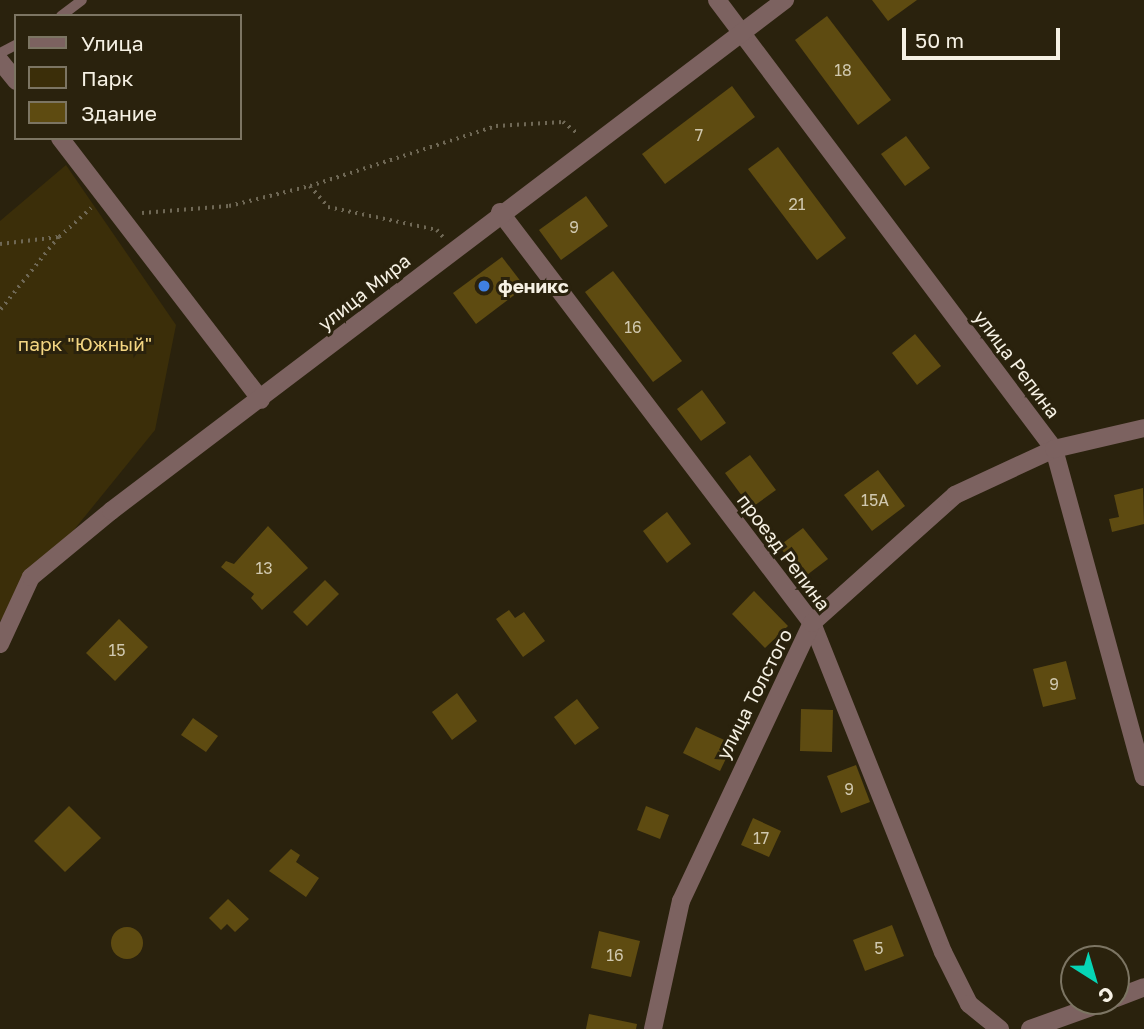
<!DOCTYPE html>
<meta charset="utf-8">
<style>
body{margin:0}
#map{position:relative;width:1144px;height:1029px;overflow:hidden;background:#2a220d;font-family:"Golos Text",sans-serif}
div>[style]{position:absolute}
.green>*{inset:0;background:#3b2e09}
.building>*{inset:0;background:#5e4b11}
.round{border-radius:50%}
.path>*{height:3.5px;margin-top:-1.75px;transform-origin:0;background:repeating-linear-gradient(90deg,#6f6855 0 2px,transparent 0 7px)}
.lane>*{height:10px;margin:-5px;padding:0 5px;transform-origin:5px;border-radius:5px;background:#7c6260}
.street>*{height:18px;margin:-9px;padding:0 9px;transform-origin:9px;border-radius:9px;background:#7c6260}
.dots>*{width:19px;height:19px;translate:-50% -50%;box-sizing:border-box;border:4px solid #2a220d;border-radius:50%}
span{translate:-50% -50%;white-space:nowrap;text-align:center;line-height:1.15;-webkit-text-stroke:6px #2a220d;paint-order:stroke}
.number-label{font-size:16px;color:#d0c8af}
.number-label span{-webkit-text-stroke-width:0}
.poi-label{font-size:19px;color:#f6f1e4;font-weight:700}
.left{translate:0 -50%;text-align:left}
.street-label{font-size:19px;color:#f6f1e4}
.park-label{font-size:19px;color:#f3d582}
.legend{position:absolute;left:14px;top:14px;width:228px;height:126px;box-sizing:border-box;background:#2a220d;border:2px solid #7c7563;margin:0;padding:9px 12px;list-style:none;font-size:21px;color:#f6f1e4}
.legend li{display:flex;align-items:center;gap:14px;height:35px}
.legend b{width:35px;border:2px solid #7c7563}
.north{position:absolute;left:1060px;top:945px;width:70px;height:70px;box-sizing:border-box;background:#2a220d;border:2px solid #7c7563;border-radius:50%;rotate:143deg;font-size:19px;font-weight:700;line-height:28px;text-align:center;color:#f6f1e4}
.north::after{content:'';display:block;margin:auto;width:24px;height:32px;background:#06d5b6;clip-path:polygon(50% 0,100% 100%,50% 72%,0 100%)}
.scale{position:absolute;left:902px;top:28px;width:158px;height:32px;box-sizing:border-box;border:4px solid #f6f1e4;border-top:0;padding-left:9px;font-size:21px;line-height:24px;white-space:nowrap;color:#f6f1e4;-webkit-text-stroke:5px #2a220d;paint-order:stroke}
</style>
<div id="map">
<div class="green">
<div style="clip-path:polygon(66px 165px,176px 325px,155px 430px,0 621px,0 221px)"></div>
</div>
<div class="building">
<div style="clip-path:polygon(872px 0,917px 0,888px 21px)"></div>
<div style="clip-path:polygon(827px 16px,891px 100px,858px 125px,795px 40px)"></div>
<div style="clip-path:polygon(732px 86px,755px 117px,665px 184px,642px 154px)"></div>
<div style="clip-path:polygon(906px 136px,930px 168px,905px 186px,881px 154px)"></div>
<div style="clip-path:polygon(778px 147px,846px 238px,817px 260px,748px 169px)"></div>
<div style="clip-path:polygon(586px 196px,608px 226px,561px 260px,539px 230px)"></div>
<div style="clip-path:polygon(502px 257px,525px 287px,476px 324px,453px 293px)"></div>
<div style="clip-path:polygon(613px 271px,682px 361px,653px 382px,585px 292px)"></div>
<div style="clip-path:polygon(915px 334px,941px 366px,917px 385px,892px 353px)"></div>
<div style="clip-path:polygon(702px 390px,726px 423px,701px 441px,677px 409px)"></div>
<div style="clip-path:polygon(750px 455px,776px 490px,751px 508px,725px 473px)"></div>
<div style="clip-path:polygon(878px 470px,905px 506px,872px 531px,844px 495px)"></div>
<div style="clip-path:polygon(1143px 488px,1144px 524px,1112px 532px,1109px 519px,1119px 517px,1114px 495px)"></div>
<div style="clip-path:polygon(667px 512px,691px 544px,667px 563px,643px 531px)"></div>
<div style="clip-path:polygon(268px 526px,308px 568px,262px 610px,251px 598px,254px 594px,221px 567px,226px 561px,234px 564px)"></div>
<div style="clip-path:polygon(803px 528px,828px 559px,803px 578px,779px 546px)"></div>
<div style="clip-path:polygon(325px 580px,339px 594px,307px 626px,293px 612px)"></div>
<div style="clip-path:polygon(754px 591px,788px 626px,765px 648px,732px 614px)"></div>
<div style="clip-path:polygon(509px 610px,515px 618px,524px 612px,545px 641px,523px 657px,496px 619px)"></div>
<div style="clip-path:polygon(119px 619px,148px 647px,115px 681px,86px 653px)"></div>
<div style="clip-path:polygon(1066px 661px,1076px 699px,1043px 707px,1033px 669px)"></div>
<div style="clip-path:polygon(457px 693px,477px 721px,452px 740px,432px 712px)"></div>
<div style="clip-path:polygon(577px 699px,599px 728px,575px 745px,554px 717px)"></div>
<div style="clip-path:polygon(801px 709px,833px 710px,832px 752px,800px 751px)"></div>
<div style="clip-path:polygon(193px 718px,218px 736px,206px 752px,181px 735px)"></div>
<div style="clip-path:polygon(696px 727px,733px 744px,720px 771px,683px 753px)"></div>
<div style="clip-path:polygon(856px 765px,870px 802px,841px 813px,827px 776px)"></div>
<div style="clip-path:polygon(69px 806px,101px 838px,65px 872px,34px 841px)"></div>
<div style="clip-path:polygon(646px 806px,669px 815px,660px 839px,637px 830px)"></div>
<div style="clip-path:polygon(753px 818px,781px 831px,769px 857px,741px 845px)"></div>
<div style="clip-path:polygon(291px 849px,300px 855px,296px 862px,319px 878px,306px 897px,269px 871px)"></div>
<div style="clip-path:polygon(228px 899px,249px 919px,235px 932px,227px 924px,221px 930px,209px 918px)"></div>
<div style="clip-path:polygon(892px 925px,904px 956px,865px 971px,853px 940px)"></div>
<div class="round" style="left:111px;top:927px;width:32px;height:32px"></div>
<div style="clip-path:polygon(599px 931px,640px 941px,631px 977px,591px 968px)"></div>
<div style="clip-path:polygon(589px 1014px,637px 1024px,636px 1029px,586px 1029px)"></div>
</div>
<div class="path">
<div style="left:310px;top:186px;width:28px;rotate:49deg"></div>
<div style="left:328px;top:207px;width:111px;rotate:11.9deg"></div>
<div style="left:437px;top:230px;width:9px;rotate:49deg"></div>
<div style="left:142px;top:213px;width:87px;rotate:-4.6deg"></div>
<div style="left:229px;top:206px;width:83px;rotate:-13.9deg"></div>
<div style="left:310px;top:186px;width:195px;rotate:-17.9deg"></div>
<div style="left:496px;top:126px;width:67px;rotate:-3.4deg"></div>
<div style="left:563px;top:122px;width:18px;rotate:38deg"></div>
<div style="left:59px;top:237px;width:43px;rotate:-42.2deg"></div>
<div style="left:0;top:244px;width:59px;rotate:-6.8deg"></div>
<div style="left:59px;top:237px;width:95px;rotate:128.6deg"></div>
</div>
<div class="lane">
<div style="left:61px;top:16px;width:26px;rotate:-37deg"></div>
<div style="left:0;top:53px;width:18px;rotate:-27deg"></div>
</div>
<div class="street">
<div style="left:717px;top:0;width:561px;rotate:53.11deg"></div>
<div style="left:1054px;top:449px;width:340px;rotate:74.7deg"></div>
<div style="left:0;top:61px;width:26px;rotate:51deg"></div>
<div style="left:60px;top:138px;width:330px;rotate:52.5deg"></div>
<div style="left:500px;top:212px;width:516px;rotate:52.8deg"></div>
<div style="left:812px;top:623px;width:354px;rotate:68.3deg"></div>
<div style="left:943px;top:952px;width:58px;rotate:63.4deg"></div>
<div style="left:969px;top:1004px;width:40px;rotate:39deg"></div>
<div style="left:0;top:644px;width:74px;rotate:-65.2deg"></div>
<div style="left:31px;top:577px;width:104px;rotate:-39.5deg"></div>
<div style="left:111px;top:511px;width:846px;rotate:-37.17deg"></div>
<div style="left:1116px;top:998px;width:30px;rotate:-21deg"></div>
<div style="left:653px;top:1029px;width:131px;rotate:-77.7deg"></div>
<div style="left:681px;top:901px;width:307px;rotate:-64.8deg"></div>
<div style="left:812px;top:623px;width:192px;rotate:-41.8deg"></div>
<div style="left:955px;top:495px;width:109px;rotate:-24.9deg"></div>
<div style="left:1054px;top:449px;width:92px;rotate:-13.1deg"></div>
<div style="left:1030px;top:1029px;width:83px;rotate:-19.7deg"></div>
</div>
<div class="dots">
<div style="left:484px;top:286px;background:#3f7fe0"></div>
</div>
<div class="number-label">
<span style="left:843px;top:70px">18</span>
<span style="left:699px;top:135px">7</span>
<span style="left:797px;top:204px">21</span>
<span style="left:574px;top:227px">9</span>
<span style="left:633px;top:327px">16</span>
<span style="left:875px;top:500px">15А</span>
<span style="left:264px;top:568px">13</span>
<span style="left:117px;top:650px">15</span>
<span style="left:1054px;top:684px">9</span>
<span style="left:849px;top:789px">9</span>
<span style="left:761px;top:838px">17</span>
<span style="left:879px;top:948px">5</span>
<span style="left:615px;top:955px">16</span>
</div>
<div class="poi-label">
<span class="left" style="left:498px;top:286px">феникс</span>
</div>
<div class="street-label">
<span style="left:364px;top:292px;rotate:-38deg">улица Мира</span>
<span style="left:1017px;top:364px;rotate:53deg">улица Репина</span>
<span style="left:784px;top:552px;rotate:53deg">проезд Репина</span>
<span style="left:754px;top:694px;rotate:-63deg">улица Толстого</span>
</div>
<div class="park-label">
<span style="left:85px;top:344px">парк "Южный"</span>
</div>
<ul class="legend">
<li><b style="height:9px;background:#7c6260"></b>Улица</li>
<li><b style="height:19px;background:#3b2e09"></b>Парк</li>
<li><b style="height:19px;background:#5e4b11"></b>Здание</li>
</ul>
<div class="north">С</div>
<div class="scale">50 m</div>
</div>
